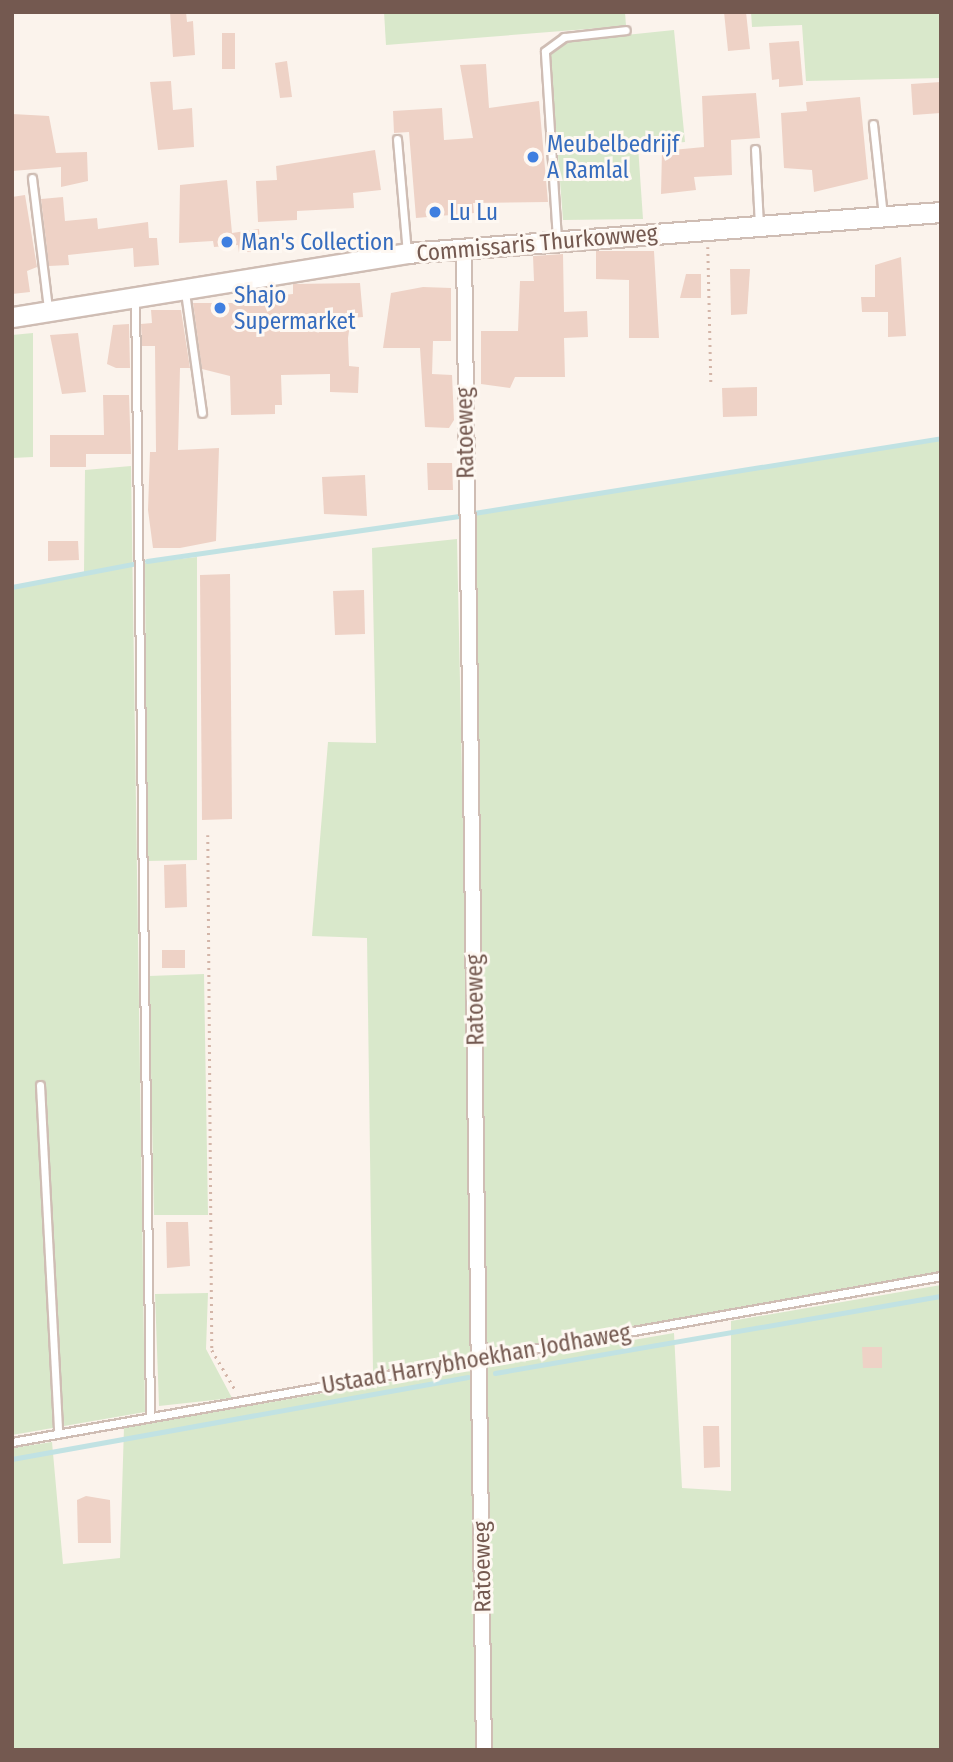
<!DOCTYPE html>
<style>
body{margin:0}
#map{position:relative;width:953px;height:1762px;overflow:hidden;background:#fbf3ec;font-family:"Fira Sans Condensed",sans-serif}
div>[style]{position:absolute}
.green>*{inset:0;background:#d9e8cb}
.stream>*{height:4.5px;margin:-2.25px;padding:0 2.25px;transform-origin:2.25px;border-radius:2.25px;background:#c1e2e3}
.building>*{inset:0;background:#eed2c6}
.path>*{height:2.5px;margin-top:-1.25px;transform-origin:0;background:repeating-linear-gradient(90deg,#d3b5a8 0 2px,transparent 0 7px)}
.roads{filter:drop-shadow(2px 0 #cfbdb4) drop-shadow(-2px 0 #cfbdb4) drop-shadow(0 2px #cfbdb4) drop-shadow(0 -2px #cfbdb4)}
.lane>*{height:7px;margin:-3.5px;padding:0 3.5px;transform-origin:3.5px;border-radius:3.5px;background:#fff}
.street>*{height:14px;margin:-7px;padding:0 7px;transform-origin:7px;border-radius:7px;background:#fff}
.secondary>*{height:19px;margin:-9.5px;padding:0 9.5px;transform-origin:9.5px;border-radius:9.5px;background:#fff}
.dots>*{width:19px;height:19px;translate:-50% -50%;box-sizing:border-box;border:4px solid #fef8f2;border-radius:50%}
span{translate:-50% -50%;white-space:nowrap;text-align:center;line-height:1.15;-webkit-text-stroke:6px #fef8f2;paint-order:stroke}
.shop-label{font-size:23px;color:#366cbe}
.left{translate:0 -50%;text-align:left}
.street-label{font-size:23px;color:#745950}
.frame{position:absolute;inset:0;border:14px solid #745950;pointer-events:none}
</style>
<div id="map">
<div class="green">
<div style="clip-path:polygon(384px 12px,625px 12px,626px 26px,386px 45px)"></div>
<div style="clip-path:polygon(751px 12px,941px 12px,941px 78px,806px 81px,802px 25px,752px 27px)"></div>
<div style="clip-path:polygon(674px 30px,685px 142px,638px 146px,643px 219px,563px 220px,550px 52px,568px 41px)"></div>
<div style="clip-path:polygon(33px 333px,33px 457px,12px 458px,12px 335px)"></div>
<div style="clip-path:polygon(941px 438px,941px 1272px,485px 1353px,474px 513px)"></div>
<div style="clip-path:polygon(131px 466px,145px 1412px,12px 1435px,12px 587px,84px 573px,85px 470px)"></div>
<div style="clip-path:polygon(457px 539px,474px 1349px,467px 1356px,373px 1372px,367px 938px,312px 936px,328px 742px,376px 743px,372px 548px)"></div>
<div style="clip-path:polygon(197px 557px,197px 860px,147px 861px,145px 563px)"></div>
<div style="clip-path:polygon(204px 974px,208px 1215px,154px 1215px,149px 976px)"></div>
<div style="clip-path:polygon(941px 1285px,941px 1750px,488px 1750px,488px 1365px,674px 1333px,682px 1488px,731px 1491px,731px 1321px)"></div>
<div style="clip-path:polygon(208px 1293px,206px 1349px,232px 1398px,159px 1406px,155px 1294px)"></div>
<div style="clip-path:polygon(459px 1370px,474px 1372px,481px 1750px,12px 1750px,12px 1448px,52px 1442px,63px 1564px,120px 1558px,124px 1427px)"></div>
</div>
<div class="stream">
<div style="left:474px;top:513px;width:473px;rotate:-9.1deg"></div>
<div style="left:147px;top:561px;width:315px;rotate:-8.2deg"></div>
<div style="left:12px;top:587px;width:123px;rotate:-10.8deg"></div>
<div style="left:495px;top:1373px;width:453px;rotate:-9.8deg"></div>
<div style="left:12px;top:1459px;width:463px;rotate:-10.2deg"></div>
</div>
<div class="building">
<div style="clip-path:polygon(170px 12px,186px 12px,187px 22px,193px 21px,195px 55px,173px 57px)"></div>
<div style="clip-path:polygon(724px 12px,746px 12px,750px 49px,728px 51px)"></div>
<div style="clip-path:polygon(222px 33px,235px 33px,235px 69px,222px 69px)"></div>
<div style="clip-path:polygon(799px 41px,803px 85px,779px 87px,779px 79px,772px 80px,769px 43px)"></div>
<div style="clip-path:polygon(287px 61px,292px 97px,280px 98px,275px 63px)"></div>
<div style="clip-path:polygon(486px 64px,489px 108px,539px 101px,548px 202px,473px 203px,474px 213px,416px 218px,409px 132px,394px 133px,393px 111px,442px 108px,444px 140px,473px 138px,460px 65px)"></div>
<div style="clip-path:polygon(171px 81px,173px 110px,192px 108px,194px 147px,158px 150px,150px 82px)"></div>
<div style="clip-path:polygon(941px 82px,941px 113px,913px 115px,911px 84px)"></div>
<div style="clip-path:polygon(756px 93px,760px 138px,731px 140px,732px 175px,694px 177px,696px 190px,661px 194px,662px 151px,704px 147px,702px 96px)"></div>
<div style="clip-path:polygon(860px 97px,868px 179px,814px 192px,812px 170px,784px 168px,781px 113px,807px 111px,806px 102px)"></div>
<div style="clip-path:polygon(12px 114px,49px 116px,56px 153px,87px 152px,88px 181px,61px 187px,61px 167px,12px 171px)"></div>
<div style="clip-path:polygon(375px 150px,381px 190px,353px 193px,354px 208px,297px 211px,297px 220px,258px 222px,256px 181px,277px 180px,276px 166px)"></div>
<div style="clip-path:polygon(227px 180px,232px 233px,259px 229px,261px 250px,239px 253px,238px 245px,214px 247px,213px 241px,179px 243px,180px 185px)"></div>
<div style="clip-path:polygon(25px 195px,37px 267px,27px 271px,30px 292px,12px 294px,12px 197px)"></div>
<div style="clip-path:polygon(63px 197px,65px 221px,97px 218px,98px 229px,148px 222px,149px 238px,157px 238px,159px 265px,134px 267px,133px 248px,68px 255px,69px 265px,49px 266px,41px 199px)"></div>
<div style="clip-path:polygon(596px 251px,654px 251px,659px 338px,629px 338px,629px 280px,596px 279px)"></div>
<div style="clip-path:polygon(563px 254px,564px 312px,587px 311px,588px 337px,564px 338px,565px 377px,515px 377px,510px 388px,481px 384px,481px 331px,518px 331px,520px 281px,534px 281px,533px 256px)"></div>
<div style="clip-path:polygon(901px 257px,906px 336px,888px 337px,888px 312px,862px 312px,861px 297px,875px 297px,875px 265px)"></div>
<div style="clip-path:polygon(730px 269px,750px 269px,747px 314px,731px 315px)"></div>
<div style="clip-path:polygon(686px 274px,701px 274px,701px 298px,680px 298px)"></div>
<div style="clip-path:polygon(360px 283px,363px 317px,351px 318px,348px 338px,349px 366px,359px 367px,358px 393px,330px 392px,330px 374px,281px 375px,282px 405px,275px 405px,275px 414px,231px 415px,230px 376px,202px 369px,193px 303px,254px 303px,254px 298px,293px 294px,293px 284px)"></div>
<div style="clip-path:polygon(423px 287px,451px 288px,451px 341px,433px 341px,432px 374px,452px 375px,454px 420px,449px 428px,425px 427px,420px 348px,383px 348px,391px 293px)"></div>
<div style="clip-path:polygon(151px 310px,181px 310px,190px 368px,180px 368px,178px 450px,219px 448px,216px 541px,180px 548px,153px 548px,148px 510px,150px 452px,156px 452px,155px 346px,142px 346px,141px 324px,152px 323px)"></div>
<div style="clip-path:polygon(129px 324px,130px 368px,116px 368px,107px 364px,113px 325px)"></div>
<div style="clip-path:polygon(78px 333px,86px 392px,62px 394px,50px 335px)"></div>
<div style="clip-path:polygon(757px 387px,757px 416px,723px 417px,722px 388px)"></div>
<div style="clip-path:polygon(103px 395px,129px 395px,131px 454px,86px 454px,86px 467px,50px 467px,50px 435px,104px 435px)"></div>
<div style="clip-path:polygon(427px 463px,452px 463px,453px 490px,428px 490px)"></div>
<div style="clip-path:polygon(365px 475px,367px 516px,324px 514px,322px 477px)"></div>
<div style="clip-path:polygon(48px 541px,78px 541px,79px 560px,48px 561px)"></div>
<div style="clip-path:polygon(230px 574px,232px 819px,202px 820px,200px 575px)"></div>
<div style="clip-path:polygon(364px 590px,365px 634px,335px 635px,333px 591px)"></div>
<div style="clip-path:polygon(186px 864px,187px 907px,165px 908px,164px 865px)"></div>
<div style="clip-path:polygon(162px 950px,185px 950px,185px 968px,162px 968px)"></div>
<div style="clip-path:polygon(166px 1222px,188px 1222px,190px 1266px,167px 1268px)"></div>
<div style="clip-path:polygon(862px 1347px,882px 1347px,882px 1368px,863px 1368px)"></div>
<div style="clip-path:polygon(703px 1426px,719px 1426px,720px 1467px,704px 1468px)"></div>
<div style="clip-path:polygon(86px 1496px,110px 1500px,111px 1543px,78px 1543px,77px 1500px)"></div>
</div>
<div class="path">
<div style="left:708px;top:247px;width:136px;rotate:88.7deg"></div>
<div style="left:208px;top:835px;width:515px;rotate:89.55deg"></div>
<div style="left:212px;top:1350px;width:48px;rotate:59.7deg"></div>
</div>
<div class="roads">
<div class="lane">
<div style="left:873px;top:124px;width:93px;rotate:83.8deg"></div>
<div style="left:397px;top:139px;width:114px;rotate:85deg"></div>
<div style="left:755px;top:149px;width:76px;rotate:87deg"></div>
<div style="left:32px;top:178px;width:131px;rotate:83deg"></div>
<div style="left:557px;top:239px;width:188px;rotate:-93.7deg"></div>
<div style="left:545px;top:51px;width:24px;rotate:-36deg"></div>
<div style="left:564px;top:37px;width:62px;rotate:-6.4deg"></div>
<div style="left:185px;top:292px;width:122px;rotate:82deg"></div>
<div style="left:135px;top:298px;width:1118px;rotate:89.23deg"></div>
<div style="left:40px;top:1085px;width:349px;rotate:87deg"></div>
<div style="left:12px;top:1442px;width:944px;rotate:-10.13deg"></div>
</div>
<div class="street">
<div style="left:464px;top:249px;width:1501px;rotate:89.24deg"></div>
</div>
<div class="secondary">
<div style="left:12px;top:317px;width:400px;rotate:-9.2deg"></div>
<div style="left:407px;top:253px;width:536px;rotate:-4.39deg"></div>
</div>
</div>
<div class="dots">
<div style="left:533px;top:157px;background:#3f7fe0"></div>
<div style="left:435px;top:212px;background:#3f7fe0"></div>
<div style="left:227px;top:242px;background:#3f7fe0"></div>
<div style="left:220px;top:308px;background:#3f7fe0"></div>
</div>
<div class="shop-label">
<span class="left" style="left:547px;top:157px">Meubelbedrijf<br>A Ramlal</span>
<span class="left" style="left:449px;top:212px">Lu Lu</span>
<span class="left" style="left:241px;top:242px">Man's Collection</span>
<span class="left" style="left:234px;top:308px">Shajo<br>Supermarket</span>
</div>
<div class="street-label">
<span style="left:537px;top:243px;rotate:-5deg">Commissaris Thurkowweg</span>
<span style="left:465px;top:433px;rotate:-91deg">Ratoeweg</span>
<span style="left:475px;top:1000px;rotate:-91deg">Ratoeweg</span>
<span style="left:476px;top:1359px;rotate:-10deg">Ustaad Harrybhoekhan Jodhaweg</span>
<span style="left:482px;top:1567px;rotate:-91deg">Ratoeweg</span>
</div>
<div class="frame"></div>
</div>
